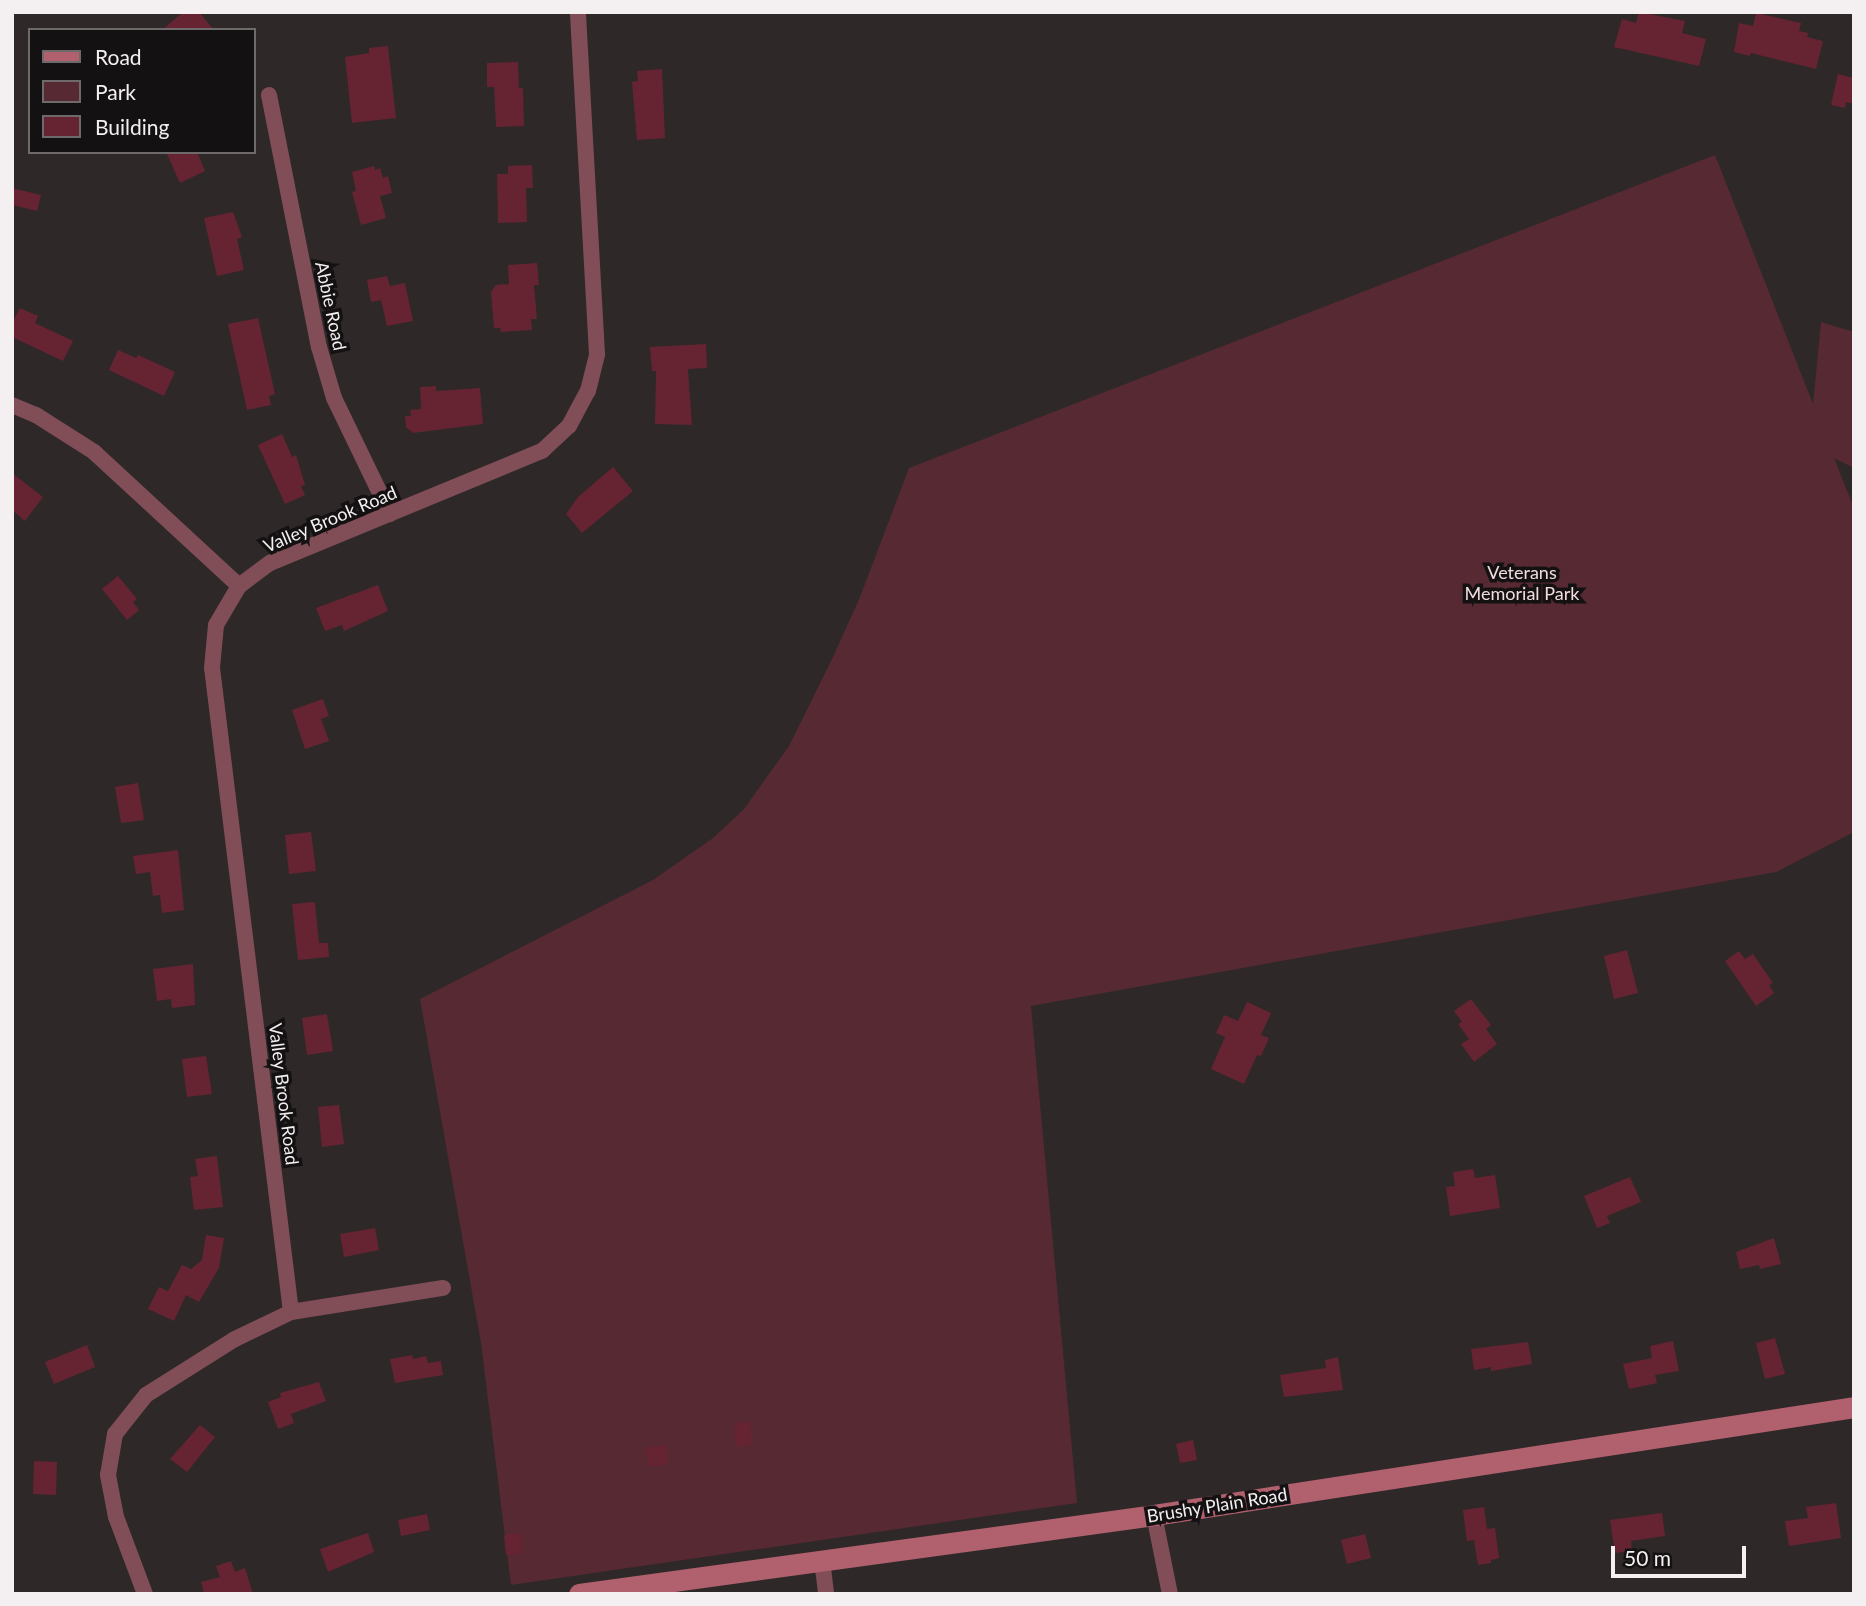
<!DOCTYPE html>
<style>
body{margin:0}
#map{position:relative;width:1866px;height:1606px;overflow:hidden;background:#2e2828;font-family:Lato,sans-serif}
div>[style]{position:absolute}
.green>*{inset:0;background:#572932}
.building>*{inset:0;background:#662432}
.street>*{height:16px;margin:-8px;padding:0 8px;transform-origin:8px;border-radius:8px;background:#814d56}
.secondary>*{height:21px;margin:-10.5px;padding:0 10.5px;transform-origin:10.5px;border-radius:10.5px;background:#b1606e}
span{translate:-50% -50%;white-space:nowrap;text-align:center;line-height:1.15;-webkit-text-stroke:7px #141112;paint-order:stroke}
.street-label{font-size:18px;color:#f4eff0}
.park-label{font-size:18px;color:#f3dcdf}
.frame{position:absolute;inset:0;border:14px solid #f4eff0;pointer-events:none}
.legend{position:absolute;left:28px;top:28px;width:228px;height:126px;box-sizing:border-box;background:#141112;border:2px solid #6e6a6b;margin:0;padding:9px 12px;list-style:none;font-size:21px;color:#f4eff0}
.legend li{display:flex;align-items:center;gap:14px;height:35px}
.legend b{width:35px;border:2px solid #6e6a6b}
.scale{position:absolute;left:1611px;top:1546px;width:135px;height:32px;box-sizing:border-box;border:4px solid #f4eff0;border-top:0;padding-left:9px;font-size:21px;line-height:24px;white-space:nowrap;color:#f4eff0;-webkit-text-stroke:5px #141112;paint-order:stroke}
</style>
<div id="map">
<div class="green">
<div style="clip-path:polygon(1715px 155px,1813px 404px,1821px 322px,1854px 332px,1854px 468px,1834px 458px,1854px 508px,1854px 832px,1776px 872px,1031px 1006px,1077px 1503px,511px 1585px,481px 1343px,420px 999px,653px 880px,713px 838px,744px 809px,789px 746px,832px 659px,860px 597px,909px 468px)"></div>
</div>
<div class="building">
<div style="clip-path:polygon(183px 12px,199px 12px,214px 30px,162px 30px)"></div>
<div style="clip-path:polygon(1639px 12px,1685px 21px,1682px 33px,1706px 39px,1699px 66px,1614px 47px,1622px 19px,1636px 23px)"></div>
<div style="clip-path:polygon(1756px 13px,1801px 23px,1799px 31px,1808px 33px,1807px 37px,1823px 41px,1816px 69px,1751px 53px,1750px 56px,1734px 52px,1739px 23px,1753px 26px)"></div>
<div style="clip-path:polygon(388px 46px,396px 118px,352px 123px,345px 57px,369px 53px,369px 48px)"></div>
<div style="clip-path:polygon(518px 62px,519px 88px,523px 88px,524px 126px,496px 127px,494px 87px,487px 87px,487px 63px)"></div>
<div style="clip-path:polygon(662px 69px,665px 138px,637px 140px,632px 82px,638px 81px,637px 71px)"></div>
<div style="clip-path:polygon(1838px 74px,1854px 78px,1854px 104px,1846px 102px,1845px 108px,1831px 105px)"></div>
<div style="clip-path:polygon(166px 152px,197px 152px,205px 171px,180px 183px)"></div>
<div style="clip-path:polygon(532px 165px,533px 188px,526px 188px,527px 222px,498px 223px,497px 174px,508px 174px,508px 166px)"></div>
<div style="clip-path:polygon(374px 166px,375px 170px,380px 168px,383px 178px,388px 176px,392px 193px,380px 196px,386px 218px,361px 225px,352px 192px,356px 191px,352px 172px)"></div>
<div style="clip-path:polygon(12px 188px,41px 195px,37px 211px,12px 205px)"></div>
<div style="clip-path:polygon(233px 212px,242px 237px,237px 239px,244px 270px,217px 276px,204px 218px)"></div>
<div style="clip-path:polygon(537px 263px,539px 285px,534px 285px,537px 319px,531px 319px,532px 330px,501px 332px,500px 328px,494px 328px,491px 292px,496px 285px,509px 284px,508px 265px)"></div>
<div style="clip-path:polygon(387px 276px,390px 286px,405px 283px,413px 321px,387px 326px,381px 300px,371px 302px,367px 280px)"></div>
<div style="clip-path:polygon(20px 308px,38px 316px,35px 323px,73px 341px,63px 361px,12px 337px,12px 323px)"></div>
<div style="clip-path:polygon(258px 318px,275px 394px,269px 396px,271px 405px,247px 410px,228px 324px)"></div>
<div style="clip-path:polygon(706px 344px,707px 368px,688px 369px,692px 425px,655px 424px,656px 371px,652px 371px,650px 347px)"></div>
<div style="clip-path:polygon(118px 350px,136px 358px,138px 355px,175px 372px,164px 396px,109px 370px)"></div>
<div style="clip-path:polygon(436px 386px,436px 391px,480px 388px,483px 424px,413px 433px,406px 427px,405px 416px,411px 416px,410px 410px,421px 409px,420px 387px)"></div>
<div style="clip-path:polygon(282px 434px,292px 457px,296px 455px,305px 485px,301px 486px,305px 495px,285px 504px,258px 445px)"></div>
<div style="clip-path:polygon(613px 467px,633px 491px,582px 533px,566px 514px,578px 497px)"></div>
<div style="clip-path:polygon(12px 473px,43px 497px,25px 521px,12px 510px)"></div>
<div style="clip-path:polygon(118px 576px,137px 599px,133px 602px,139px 610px,127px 620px,102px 589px)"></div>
<div style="clip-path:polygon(378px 585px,388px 611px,344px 631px,342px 625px,325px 631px,316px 608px)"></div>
<div style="clip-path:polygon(323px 699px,329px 716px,321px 719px,329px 741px,305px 749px,292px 710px)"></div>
<div style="clip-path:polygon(138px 783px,144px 820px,121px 823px,115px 787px)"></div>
<div style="clip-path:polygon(311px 832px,316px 871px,289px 874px,285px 835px)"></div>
<div style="clip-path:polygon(178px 850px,184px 910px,162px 913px,160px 895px,153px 896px,150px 872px,136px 874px,133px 856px)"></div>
<div style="clip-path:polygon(315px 902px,319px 943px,328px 943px,329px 957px,298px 960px,292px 904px)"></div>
<div style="clip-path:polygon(1627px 950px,1638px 993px,1614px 999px,1604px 956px)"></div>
<div style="clip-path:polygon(1739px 951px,1745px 959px,1753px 954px,1773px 983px,1769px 985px,1774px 993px,1756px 1006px,1725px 961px)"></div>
<div style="clip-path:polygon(193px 964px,195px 1005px,172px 1008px,171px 999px,157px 1001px,153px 969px)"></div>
<div style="clip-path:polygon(1471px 999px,1491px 1025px,1486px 1029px,1497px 1044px,1474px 1062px,1461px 1044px,1469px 1039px,1458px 1024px,1462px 1022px,1454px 1011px)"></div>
<div style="clip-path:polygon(1247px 1002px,1271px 1013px,1261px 1035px,1269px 1038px,1261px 1056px,1257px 1055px,1244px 1084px,1211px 1069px,1225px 1037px,1216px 1033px,1224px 1015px,1238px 1021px)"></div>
<div style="clip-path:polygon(327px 1014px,333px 1051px,307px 1055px,302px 1018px)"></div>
<div style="clip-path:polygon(206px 1056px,212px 1094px,187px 1097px,182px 1059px)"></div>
<div style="clip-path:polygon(339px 1105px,344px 1144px,322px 1147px,318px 1107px)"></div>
<div style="clip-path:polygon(217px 1156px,223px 1207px,194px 1210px,190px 1177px,198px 1176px,195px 1159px)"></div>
<div style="clip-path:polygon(1473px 1169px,1475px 1178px,1495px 1175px,1500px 1208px,1450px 1216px,1446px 1187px,1455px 1186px,1453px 1172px)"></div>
<div style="clip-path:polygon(1630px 1177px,1641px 1202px,1607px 1216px,1610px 1223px,1597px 1228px,1584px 1196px)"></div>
<div style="clip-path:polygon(375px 1228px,379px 1250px,344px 1257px,340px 1234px)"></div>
<div style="clip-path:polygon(206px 1235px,224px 1238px,219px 1268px,199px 1302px,186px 1295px,174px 1321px,148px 1309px,159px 1287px,168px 1291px,182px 1265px,191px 1269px,202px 1260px)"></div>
<div style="clip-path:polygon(1774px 1238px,1781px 1264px,1760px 1269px,1759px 1265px,1740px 1269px,1736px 1252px)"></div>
<div style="clip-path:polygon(1775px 1338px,1785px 1374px,1765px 1379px,1756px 1343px)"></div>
<div style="clip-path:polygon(1673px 1341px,1679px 1371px,1655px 1375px,1657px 1383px,1629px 1389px,1623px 1364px,1652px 1358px,1650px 1346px)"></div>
<div style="clip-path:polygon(1528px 1342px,1532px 1364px,1491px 1371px,1491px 1367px,1474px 1370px,1471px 1349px)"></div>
<div style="clip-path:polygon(87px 1345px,95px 1367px,54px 1384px,45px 1362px)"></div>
<div style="clip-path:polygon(412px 1355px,413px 1359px,426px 1356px,428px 1363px,441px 1361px,443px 1375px,395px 1383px,390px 1359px)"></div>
<div style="clip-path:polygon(1338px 1357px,1343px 1390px,1284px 1397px,1280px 1375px,1326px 1368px,1325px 1360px)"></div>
<div style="clip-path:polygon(319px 1382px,326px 1401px,291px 1414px,294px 1423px,278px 1429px,268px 1402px,281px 1397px,280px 1393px)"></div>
<div style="clip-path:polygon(750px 1421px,752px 1445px,736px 1447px,734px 1423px)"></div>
<div style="clip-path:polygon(200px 1425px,215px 1437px,187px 1472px,170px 1459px)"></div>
<div style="clip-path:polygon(1193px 1440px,1197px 1460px,1180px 1463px,1176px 1444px)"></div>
<div style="clip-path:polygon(666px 1445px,668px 1464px,649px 1467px,646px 1448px)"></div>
<div style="clip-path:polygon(34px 1461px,57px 1462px,56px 1495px,33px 1494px)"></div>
<div style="clip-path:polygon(1836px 1503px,1841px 1538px,1789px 1546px,1785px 1521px,1808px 1518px,1806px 1507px)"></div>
<div style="clip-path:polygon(1484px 1507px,1487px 1529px,1495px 1528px,1499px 1558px,1491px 1560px,1491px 1563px,1478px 1565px,1474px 1540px,1467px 1541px,1463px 1510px)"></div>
<div style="clip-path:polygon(1662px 1513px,1665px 1536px,1631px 1541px,1632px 1551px,1615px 1553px,1610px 1520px)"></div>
<div style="clip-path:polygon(427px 1514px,430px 1530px,401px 1536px,398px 1520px)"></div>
<div style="clip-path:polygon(368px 1533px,374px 1552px,328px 1572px,320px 1549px)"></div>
<div style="clip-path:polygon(520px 1533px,523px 1554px,506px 1555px,504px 1535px)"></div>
<div style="clip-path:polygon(1365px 1534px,1371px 1558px,1347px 1564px,1341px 1540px)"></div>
<div style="clip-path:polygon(231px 1561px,235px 1572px,245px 1568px,253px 1594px,204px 1594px,201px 1582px,220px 1577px,216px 1566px)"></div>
</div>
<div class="street">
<div style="left:269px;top:95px;width:257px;rotate:78.8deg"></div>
<div style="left:319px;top:347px;width:53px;rotate:73.6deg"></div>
<div style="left:334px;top:398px;width:129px;rotate:64.2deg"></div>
<div style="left:12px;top:405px;width:26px;rotate:23deg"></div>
<div style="left:36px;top:415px;width:69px;rotate:32.5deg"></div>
<div style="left:94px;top:452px;width:197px;rotate:42.7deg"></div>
<div style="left:291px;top:1312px;width:649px;rotate:-96.99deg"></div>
<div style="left:212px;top:668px;width:43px;rotate:-84.7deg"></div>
<div style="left:216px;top:625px;width:45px;rotate:-59.5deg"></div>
<div style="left:239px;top:586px;width:39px;rotate:-37deg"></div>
<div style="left:270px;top:563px;width:294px;rotate:-22.4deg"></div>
<div style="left:542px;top:451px;width:37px;rotate:-43deg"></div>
<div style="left:569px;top:426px;width:40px;rotate:-62deg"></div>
<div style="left:588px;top:391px;width:38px;rotate:-76deg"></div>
<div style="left:597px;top:354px;width:343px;rotate:-93.2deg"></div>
<div style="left:1154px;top:1515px;width:81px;rotate:78.6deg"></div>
<div style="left:822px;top:1560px;width:34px;rotate:83deg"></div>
<div style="left:145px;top:1594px;width:82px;rotate:-110.6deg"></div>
<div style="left:116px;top:1517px;width:43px;rotate:-100.8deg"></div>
<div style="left:108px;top:1475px;width:42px;rotate:-80.3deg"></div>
<div style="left:115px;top:1434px;width:50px;rotate:-51.5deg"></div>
<div style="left:146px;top:1395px;width:105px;rotate:-32.2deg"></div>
<div style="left:235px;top:1339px;width:62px;rotate:-25.7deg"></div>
<div style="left:291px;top:1312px;width:154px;rotate:-9deg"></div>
</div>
<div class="secondary">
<div style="left:579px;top:1594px;width:580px;rotate:-7.82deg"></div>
<div style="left:1154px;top:1515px;width:708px;rotate:-8.77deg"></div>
</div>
<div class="street-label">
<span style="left:331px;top:306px;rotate:78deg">Abbie Road</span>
<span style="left:330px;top:519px;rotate:-23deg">Valley Brook Road</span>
<span style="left:284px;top:1094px;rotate:83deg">Valley Brook Road</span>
<span style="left:1217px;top:1505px;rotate:-9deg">Brushy Plain Road</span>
</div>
<div class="park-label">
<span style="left:1522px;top:583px">Veterans<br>Memorial Park</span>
</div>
<div class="frame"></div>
<ul class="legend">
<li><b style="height:9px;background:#b1606e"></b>Road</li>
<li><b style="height:19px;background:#572932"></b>Park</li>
<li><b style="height:19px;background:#662432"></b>Building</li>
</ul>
<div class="scale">50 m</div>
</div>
